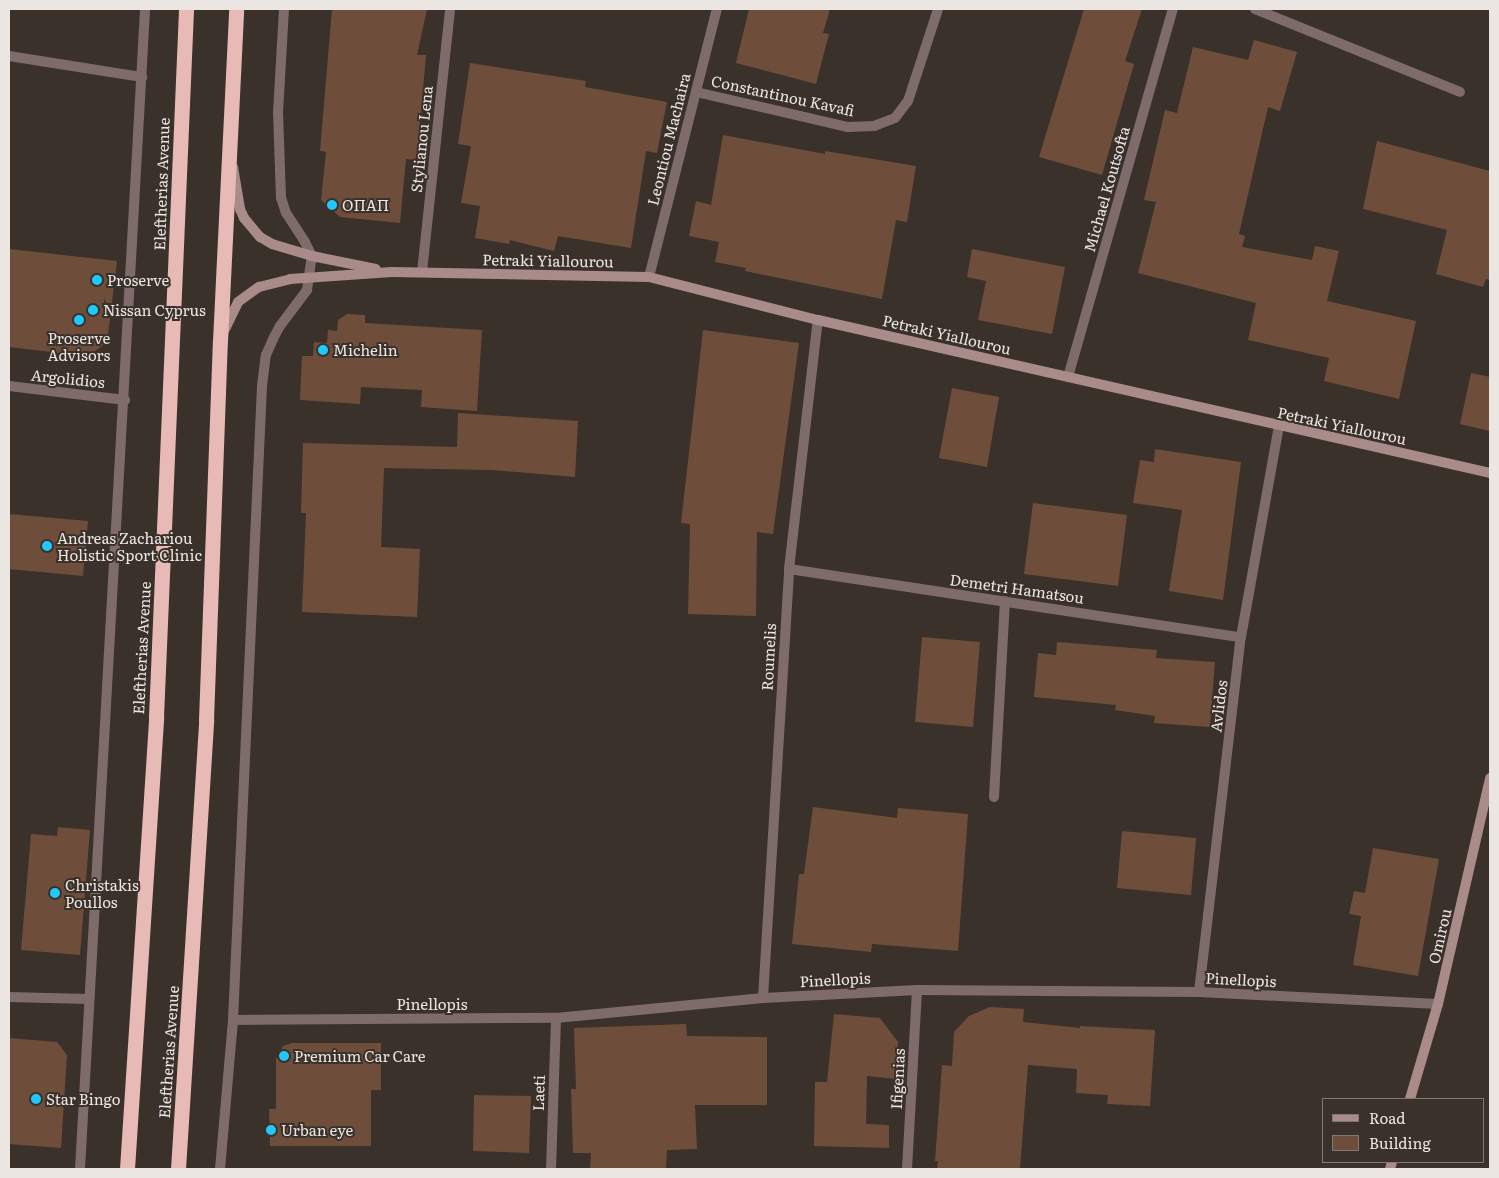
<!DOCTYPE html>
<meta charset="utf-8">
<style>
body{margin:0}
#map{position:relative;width:1499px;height:1178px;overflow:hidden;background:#3a312b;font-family:Literata,serif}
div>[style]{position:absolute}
.building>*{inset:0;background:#6e4e3b}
.street>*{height:10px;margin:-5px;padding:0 5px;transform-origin:5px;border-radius:5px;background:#7f6c6a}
.secondary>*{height:10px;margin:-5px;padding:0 5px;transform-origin:5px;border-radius:5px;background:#a98c89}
.highway>*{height:15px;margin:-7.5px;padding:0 7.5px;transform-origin:7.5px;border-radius:7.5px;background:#e7bab5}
.dots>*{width:14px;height:14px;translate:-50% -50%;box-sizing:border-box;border:2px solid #3a312b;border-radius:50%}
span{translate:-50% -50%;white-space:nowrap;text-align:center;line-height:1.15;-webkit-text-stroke:4px #3a312b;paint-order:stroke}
.street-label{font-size:15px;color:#ece6e2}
.poi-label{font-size:15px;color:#ece6e2}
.left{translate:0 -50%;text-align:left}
.frame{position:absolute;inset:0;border:10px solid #ece6e2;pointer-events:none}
.legend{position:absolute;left:1322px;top:1098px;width:162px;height:65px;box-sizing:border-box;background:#3a312b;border:1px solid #817974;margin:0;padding:6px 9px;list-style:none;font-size:15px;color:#ece6e2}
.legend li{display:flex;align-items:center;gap:10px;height:25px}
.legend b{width:25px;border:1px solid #817974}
</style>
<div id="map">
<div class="building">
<div style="clip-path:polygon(332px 9px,427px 9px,417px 55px,426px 55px,417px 160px,406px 159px,400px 223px,340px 217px,321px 200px,326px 152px,320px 151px)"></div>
<div style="clip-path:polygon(749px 9px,830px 9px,823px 33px,829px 34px,816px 84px,736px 63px)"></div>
<div style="clip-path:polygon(1084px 9px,1142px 9px,1125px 61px,1134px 64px,1102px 175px,1039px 157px)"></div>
<div style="clip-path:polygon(1254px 40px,1297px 52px,1280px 111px,1268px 107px,1239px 234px,1245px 236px,1242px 247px,1312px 260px,1315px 246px,1339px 251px,1327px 301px,1416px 321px,1399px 399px,1324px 381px,1329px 358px,1248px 340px,1256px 303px,1138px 273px,1156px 202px,1144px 200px,1165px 110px,1177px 113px,1193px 47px,1248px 60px)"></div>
<div style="clip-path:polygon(470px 63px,586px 81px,585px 87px,667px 102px,657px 153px,646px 151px,631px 248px,558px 236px,554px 251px,510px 240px,509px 244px,475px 238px,480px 206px,461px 203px,471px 146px,458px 144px)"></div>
<div style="clip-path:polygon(723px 135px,825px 154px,825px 151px,916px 166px,907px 222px,896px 220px,882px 299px,745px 271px,746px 268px,715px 262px,719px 242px,689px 236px,696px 201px,711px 205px)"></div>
<div style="clip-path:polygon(1377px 141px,1490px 171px,1490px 280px,1486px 279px,1483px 287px,1436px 274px,1447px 230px,1363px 209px)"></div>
<div style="clip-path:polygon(9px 249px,117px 261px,108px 335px,103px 345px,94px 352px,84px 356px,9px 347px)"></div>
<div style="clip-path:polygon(972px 249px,1065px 267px,1052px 334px,978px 320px,986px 281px,967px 277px)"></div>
<div style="clip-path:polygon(347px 314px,365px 315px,365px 323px,482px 330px,477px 411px,421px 407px,422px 390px,361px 387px,360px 404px,300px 400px,302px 356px,313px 356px,314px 342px,327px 343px,328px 330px,337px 331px,338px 320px)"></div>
<div style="clip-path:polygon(703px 330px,799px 343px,773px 534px,757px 532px,756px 616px,688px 614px,690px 524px,681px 523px)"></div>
<div style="clip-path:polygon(1471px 373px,1490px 377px,1490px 431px,1460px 424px)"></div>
<div style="clip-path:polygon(952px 388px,999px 397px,987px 467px,939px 458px)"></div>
<div style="clip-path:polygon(458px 413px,578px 421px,575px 477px,492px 470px,384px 468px,381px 547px,420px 549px,417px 617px,302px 612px,306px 513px,301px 513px,303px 443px,457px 447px)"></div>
<div style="clip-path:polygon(1155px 449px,1241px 462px,1223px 600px,1169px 591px,1182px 510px,1133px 503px,1140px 460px,1154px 462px)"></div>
<div style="clip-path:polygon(1033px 503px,1127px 515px,1118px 586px,1024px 574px)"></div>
<div style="clip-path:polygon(9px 514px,88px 521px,83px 576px,9px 569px)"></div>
<div style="clip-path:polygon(922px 637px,980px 642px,973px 727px,915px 722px)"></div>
<div style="clip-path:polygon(1057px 642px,1157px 650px,1156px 658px,1215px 662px,1210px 727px,1154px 723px,1155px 716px,1115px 710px,1116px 705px,1034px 697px,1038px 653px,1056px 655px)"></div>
<div style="clip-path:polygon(813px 807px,897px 818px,898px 808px,968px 814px,958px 951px,872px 944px,871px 952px,792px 944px,799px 874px,804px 874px)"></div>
<div style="clip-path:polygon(58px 827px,90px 830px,80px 955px,21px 950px,31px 834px,57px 836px)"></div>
<div style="clip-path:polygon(1122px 831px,1196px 838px,1191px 895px,1117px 888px)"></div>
<div style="clip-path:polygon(1373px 848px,1439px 859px,1418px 976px,1353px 965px,1361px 916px,1349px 914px,1354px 891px,1365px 893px)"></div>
<div style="clip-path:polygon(990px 1007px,1024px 1009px,1023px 1022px,1080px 1028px,1080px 1026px,1155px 1030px,1150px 1106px,1107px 1104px,1108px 1095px,1076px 1093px,1077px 1069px,1028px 1065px,1020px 1169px,937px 1169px,938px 1161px,935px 1161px,942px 1065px,952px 1066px,954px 1032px,969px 1016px)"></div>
<div style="clip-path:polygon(834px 1014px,880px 1018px,898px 1042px,896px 1079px,867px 1076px,866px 1124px,889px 1125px,889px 1148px,814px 1146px,815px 1082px,827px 1082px)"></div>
<div style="clip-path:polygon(686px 1024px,687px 1036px,767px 1037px,767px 1105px,695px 1105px,697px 1149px,667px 1150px,666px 1169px,590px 1169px,591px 1153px,573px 1153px,571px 1089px,576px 1089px,574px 1028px)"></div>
<div style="clip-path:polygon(9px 1038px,57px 1042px,67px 1055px,61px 1148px,9px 1144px)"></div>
<div style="clip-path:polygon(292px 1043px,381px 1043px,381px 1090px,371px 1090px,371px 1146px,270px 1146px,269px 1109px,276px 1109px,276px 1059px,283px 1046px)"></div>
<div style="clip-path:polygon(474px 1095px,531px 1096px,529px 1153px,473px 1151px)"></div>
</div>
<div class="street">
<div style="left:1255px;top:9px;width:221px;rotate:22deg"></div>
<div style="left:9px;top:56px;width:135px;rotate:9deg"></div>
<div style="left:696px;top:92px;width:156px;rotate:13deg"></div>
<div style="left:848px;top:127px;width:26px;rotate:-2deg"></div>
<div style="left:874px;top:126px;width:22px;rotate:-21deg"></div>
<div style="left:895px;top:118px;width:21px;rotate:-53deg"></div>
<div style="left:908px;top:101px;width:97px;rotate:-71.9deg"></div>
<div style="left:422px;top:272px;width:264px;rotate:-83.9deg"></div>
<div style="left:649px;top:277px;width:276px;rotate:-75.8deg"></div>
<div style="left:1068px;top:377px;width:383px;rotate:-74.1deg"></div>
<div style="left:9px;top:386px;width:117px;rotate:6.9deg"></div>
<div style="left:789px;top:569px;width:457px;rotate:8.6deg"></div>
<div style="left:994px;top:797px;width:196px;rotate:-86.8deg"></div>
<div style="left:1199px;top:992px;width:357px;rotate:-83.3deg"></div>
<div style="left:1241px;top:637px;width:214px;rotate:-79.8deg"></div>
<div style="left:9px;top:997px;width:79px;rotate:1.5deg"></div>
<div style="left:763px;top:998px;width:430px;rotate:-86.5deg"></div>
<div style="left:789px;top:569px;width:251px;rotate:-83.4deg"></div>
<div style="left:233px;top:1020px;width:323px;rotate:-0.4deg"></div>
<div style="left:556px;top:1018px;width:208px;rotate:-5.5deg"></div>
<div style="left:763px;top:998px;width:154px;rotate:-3deg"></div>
<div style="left:917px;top:990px;width:282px;rotate:0.4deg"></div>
<div style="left:1199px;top:992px;width:239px;rotate:2.9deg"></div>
<div style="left:80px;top:1169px;width:1162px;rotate:-86.79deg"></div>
<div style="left:220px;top:1169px;width:150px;rotate:-85deg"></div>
<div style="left:233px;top:1020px;width:635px;rotate:-87.38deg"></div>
<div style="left:262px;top:386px;width:31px;rotate:-83deg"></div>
<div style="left:266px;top:355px;width:17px;rotate:-66deg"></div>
<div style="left:273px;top:339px;width:15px;rotate:-62deg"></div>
<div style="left:280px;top:326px;width:45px;rotate:-53.1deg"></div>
<div style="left:307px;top:290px;width:34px;rotate:-82deg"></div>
<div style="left:312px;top:256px;width:16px;rotate:-117deg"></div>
<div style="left:305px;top:242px;width:35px;rotate:-123deg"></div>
<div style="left:286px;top:213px;width:16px;rotate:-108deg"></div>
<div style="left:281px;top:198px;width:85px;rotate:-92deg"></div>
<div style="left:278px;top:113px;width:104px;rotate:-86.7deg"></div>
<div style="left:551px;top:1169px;width:151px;rotate:-88.1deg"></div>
<div style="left:907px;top:1169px;width:179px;rotate:-86.8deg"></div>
</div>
<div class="secondary">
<div style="left:233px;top:167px;width:43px;rotate:80.5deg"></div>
<div style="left:240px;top:209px;width:10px;rotate:66deg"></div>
<div style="left:244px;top:218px;width:25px;rotate:50deg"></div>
<div style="left:260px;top:237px;width:14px;rotate:30deg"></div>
<div style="left:272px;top:244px;width:42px;rotate:16.7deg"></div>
<div style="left:312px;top:256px;width:65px;rotate:11.5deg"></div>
<div style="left:223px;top:333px;width:34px;rotate:-64deg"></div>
<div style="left:238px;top:302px;width:26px;rotate:-36deg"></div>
<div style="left:259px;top:287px;width:32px;rotate:-14deg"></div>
<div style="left:290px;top:279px;width:102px;rotate:-3.9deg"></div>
<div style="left:392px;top:272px;width:257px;rotate:1.1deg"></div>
<div style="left:649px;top:277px;width:174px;rotate:14.3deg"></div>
<div style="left:818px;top:320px;width:689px;rotate:12.83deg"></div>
<div style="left:1410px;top:1099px;width:99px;rotate:-73.6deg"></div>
<div style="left:1438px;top:1004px;width:232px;rotate:-77deg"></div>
<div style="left:1390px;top:1169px;width:7px;rotate:-74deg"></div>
</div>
<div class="highway">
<div style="left:127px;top:1169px;width:453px;rotate:-86.3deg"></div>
<div style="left:156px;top:717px;width:709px;rotate:-87.57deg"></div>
<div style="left:178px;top:1169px;width:450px;rotate:-86.4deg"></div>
<div style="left:206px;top:720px;width:379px;rotate:-87.9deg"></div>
<div style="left:220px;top:341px;width:332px;rotate:-87.2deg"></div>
</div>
<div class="dots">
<div style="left:332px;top:205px;background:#1fc9fd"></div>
<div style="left:97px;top:280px;background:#1fc9fd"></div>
<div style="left:93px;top:310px;background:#1fc9fd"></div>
<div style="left:79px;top:320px;background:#1fc9fd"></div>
<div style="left:323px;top:350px;background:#1fc9fd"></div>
<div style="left:47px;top:546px;background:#1fc9fd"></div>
<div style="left:55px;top:893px;background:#1fc9fd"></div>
<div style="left:284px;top:1056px;background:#1fc9fd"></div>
<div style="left:36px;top:1099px;background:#1fc9fd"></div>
<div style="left:271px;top:1130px;background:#1fc9fd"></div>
</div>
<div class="street-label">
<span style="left:783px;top:95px;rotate:12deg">Constantinou Kavafi</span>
<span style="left:421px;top:139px;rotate:-84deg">Stylianou Lena</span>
<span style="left:668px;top:139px;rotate:-76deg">Leontiou Machaira</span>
<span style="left:161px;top:184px;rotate:-88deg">Eleftherias Avenue</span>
<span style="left:1106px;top:189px;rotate:-74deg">Michael Koutsofta</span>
<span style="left:548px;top:260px;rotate:1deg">Petraki Yiallourou</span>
<span style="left:947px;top:334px;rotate:13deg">Petraki Yiallourou</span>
<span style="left:68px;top:378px;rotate:6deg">Argolidios</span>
<span style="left:1342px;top:425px;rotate:12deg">Petraki Yiallourou</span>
<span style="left:1017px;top:588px;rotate:8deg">Demetri Hamatsou</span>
<span style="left:141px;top:648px;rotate:-87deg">Eleftherias Avenue</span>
<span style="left:768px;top:657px;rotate:-87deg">Roumelis</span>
<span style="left:1218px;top:706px;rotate:-83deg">Avlidos</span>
<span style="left:1439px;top:936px;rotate:-77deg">Omirou</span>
<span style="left:835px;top:979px;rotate:-3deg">Pinellopis</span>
<span style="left:1241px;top:979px;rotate:3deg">Pinellopis</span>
<span style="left:432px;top:1004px">Pinellopis</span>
<span style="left:168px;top:1052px;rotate:-86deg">Eleftherias Avenue</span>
<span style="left:897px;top:1079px;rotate:-87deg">Ifigenias</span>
<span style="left:538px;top:1093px;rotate:-88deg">Laeti</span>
</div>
<div class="poi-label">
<span class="left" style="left:342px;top:205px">ΟΠΑΠ</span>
<span class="left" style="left:107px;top:280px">Proserve</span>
<span class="left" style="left:103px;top:310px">Nissan Cyprus</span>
<span style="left:79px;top:346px">Proserve<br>Advisors</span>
<span class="left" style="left:333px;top:350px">Michelin</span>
<span class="left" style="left:57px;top:546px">Andreas Zachariou<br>Holistic Sport Clinic</span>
<span class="left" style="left:65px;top:893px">Christakis<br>Poullos</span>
<span class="left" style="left:294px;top:1056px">Premium Car Care</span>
<span class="left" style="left:46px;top:1099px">Star Bingo</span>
<span class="left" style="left:281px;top:1130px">Urban eye</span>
</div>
<div class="frame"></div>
<ul class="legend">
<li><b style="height:6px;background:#a98c89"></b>Road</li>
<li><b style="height:14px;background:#6e4e3b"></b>Building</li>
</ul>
</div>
